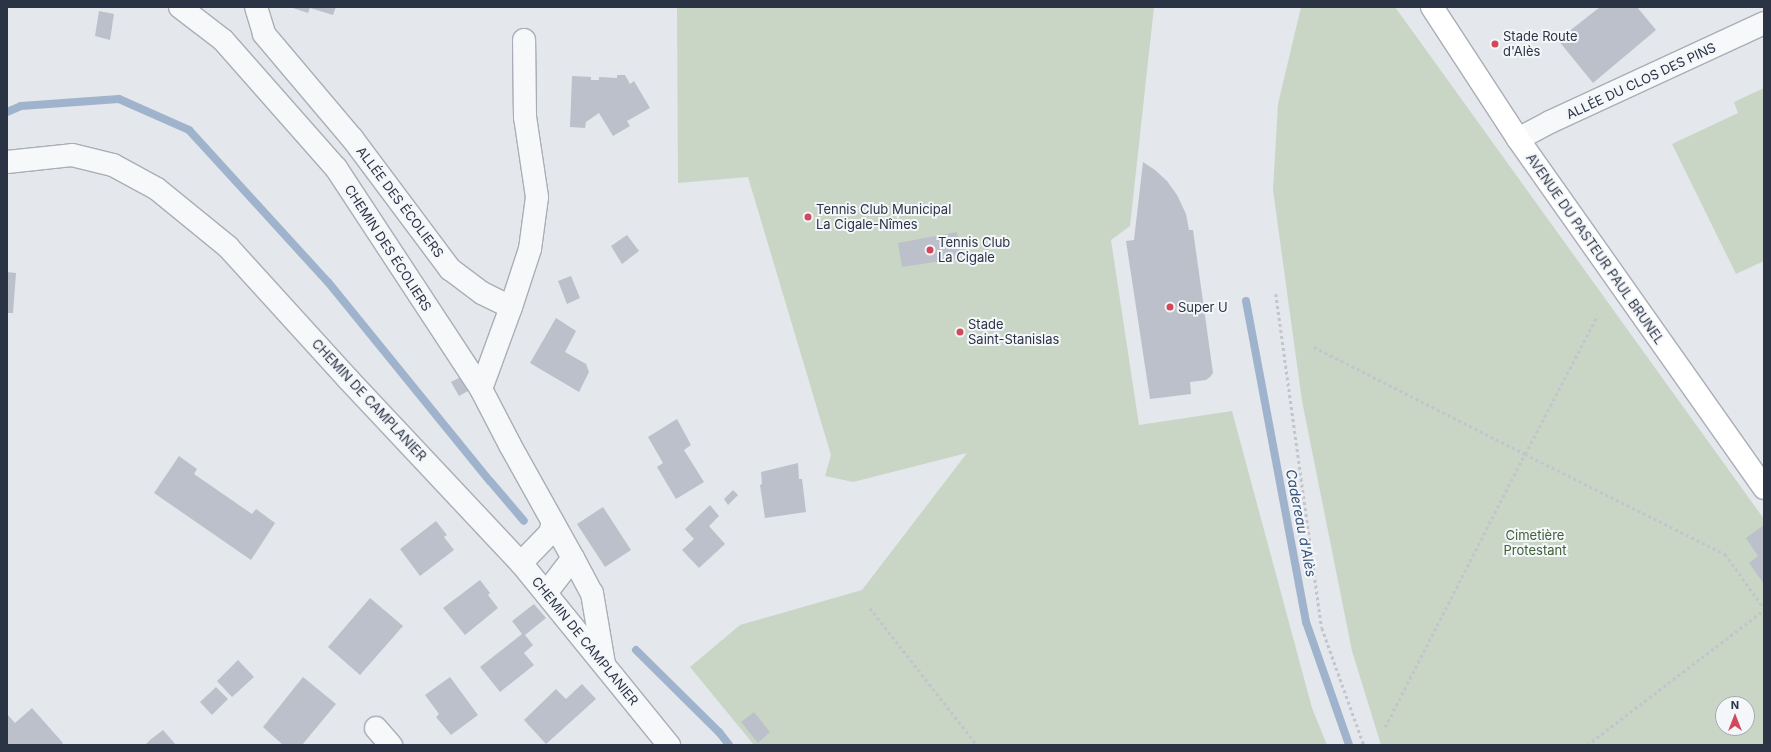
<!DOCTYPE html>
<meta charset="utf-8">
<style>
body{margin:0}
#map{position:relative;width:1771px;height:752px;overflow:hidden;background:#e4e7ec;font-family:Inter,sans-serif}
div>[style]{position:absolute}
.green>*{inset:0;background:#c9d6c5}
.stream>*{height:8px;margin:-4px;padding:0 4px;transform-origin:4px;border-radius:4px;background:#9fb4cc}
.building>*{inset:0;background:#bbc0ca}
.path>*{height:2.5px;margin-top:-1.25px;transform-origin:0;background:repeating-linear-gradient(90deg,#c2c5cb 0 3px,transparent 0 6px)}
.roads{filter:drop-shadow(1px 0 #a9aeb7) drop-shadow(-1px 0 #a9aeb7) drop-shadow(0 1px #a9aeb7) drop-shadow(0 -1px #a9aeb7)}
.minor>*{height:22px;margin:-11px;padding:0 11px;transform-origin:11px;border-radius:11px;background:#f7f8fa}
.secondary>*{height:22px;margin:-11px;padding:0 11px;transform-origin:11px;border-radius:11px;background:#fff}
.dots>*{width:11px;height:11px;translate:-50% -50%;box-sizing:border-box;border:2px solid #f4f6f9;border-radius:50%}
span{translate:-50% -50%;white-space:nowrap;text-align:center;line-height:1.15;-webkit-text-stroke:4px #f4f6f9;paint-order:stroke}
.poi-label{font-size:13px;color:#2b3445}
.left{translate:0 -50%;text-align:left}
.street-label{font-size:13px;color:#2b3445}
.park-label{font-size:13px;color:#3f6138}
.water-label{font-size:14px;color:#34527a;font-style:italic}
.frame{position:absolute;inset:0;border:8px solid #2b3445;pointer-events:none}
.north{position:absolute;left:1715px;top:696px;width:40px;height:40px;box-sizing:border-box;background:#f4f6f9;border:1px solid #a4a8b1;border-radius:50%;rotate:0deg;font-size:11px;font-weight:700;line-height:16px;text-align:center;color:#2b3445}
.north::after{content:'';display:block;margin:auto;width:14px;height:18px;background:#d1495b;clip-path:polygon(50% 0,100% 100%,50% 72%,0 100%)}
</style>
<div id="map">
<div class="green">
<div style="clip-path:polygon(677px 7px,1154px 7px,1130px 226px,1111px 240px,1139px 425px,1232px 411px,1312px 708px,1327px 745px,754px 745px,690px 667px,740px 625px,862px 590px,967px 453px,853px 482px,825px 476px,831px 455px,748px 177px,678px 183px)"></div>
<div style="clip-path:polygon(evenodd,1301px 7px,1395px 7px,1764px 519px,1764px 745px,1381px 745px,1352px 651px,1302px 401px,1273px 190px,1278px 104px,1301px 7px,1723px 704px,1747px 704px,1747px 728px,1723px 728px,1723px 704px)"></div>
<div style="clip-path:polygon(1764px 88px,1764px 261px,1736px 274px,1672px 144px,1738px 113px,1734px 102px)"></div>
</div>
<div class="stream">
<div style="left:7px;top:112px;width:15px;rotate:-23deg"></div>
<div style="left:21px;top:106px;width:98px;rotate:-4.1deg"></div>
<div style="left:119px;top:99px;width:77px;rotate:23.9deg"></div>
<div style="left:189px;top:130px;width:206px;rotate:47.6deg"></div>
<div style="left:328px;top:282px;width:257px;rotate:50.9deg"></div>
<div style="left:490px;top:481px;width:52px;rotate:49.6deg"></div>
<div style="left:1246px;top:301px;width:327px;rotate:79.4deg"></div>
<div style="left:1306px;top:622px;width:130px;rotate:70.7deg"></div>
<div style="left:636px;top:650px;width:117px;rotate:44.7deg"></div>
<div style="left:719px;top:732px;width:16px;rotate:52deg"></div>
</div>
<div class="building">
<div style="clip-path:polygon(290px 7px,336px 7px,333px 15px,310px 8px,308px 13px)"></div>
<div style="clip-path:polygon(1600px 7px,1637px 7px,1656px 30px,1593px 83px,1558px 40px)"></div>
<div style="clip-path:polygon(99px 11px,114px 14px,110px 40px,95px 36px)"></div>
<div style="clip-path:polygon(617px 75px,625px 75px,630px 84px,634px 81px,650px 108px,627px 121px,630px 126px,613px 136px,599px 113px,586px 122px,585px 128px,570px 127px,572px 76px,591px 77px,591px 80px,599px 80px,599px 77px,617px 78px)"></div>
<div style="clip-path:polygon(1143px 162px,1155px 170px,1167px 181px,1177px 195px,1186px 214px,1189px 230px,1193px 230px,1213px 373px,1210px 377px,1206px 380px,1190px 382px,1191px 394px,1150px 399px,1126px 241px,1134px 240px)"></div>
<div style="clip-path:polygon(957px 232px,961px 258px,902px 267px,898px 243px)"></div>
<div style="clip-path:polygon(627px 235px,639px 251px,622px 264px,611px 246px)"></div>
<div style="clip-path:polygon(7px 272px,16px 273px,13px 313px,7px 313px)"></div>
<div style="clip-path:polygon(571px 276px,580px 298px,567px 304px,558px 281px)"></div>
<div style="clip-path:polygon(556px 318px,576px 331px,565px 352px,586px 364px,589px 372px,579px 392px,530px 363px)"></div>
<div style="clip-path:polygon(461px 377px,468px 391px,459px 396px,451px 382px)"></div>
<div style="clip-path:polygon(677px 419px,691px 445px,684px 450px,704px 482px,676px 499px,657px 467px,663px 463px,648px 437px)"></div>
<div style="clip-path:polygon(179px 456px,197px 469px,194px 474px,252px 514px,256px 509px,275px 523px,251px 560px,154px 493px)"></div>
<div style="clip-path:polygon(798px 463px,799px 479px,802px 479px,806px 512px,765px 518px,760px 485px,762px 484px,761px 472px)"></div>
<div style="clip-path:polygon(733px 490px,738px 495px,728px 505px,724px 499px)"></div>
<div style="clip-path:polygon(710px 505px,719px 516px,709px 526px,725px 544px,699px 568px,682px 550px,694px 539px,685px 529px)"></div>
<div style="clip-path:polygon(603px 507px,631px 550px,605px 567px,577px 524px)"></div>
<div style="clip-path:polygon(436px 521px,447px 535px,444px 537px,454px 550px,420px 576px,400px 549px)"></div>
<div style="clip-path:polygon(1764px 525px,1764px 584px,1749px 563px,1758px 556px,1746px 538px)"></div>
<div style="clip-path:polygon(480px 580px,490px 593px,488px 595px,498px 608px,465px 635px,443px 608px)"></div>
<div style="clip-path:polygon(370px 598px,403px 626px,360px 675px,328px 647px)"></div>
<div style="clip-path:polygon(534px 604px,546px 618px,525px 635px,533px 645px,524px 653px,534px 665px,500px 692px,480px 667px,522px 634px,512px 621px)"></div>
<div style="clip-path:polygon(238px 660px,254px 677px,232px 697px,217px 681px)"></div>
<div style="clip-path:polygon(303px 677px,336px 704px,302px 745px,283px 745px,263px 727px)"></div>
<div style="clip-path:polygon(450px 677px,478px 715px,451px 735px,436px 717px,439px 714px,425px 695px)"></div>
<div style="clip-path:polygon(582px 684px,596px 699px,546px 744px,524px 720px,556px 689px,566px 699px)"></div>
<div style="clip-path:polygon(216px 687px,228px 699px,212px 715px,200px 702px)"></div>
<div style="clip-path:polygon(32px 708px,63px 743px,61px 745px,7px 745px,7px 714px,15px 723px)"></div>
<div style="clip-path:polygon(754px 712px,770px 732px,758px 743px,741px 722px)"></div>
<div style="clip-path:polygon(163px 730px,176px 745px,145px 745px,150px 740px)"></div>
</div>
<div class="path">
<div style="left:1276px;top:294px;width:337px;rotate:82.2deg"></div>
<div style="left:1322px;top:628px;width:124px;rotate:70.3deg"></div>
<div style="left:1314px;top:347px;width:237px;rotate:26.9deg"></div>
<div style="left:1525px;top:454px;width:156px;rotate:-62.4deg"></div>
<div style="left:870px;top:608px;width:174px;rotate:52deg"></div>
<div style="left:1385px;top:727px;width:307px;rotate:-62.9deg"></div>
<div style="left:1525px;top:454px;width:224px;rotate:26.6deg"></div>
<div style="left:1725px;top:554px;width:67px;rotate:54.2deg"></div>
<div style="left:1587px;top:745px;width:223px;rotate:-37.3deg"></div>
</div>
<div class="roads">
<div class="minor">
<div style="left:180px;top:7px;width:54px;rotate:37.5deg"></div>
<div style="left:223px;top:40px;width:171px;rotate:48.6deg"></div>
<div style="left:336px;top:168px;width:264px;rotate:56.7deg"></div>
<div style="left:481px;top:389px;width:63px;rotate:62.6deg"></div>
<div style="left:510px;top:445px;width:129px;rotate:60.9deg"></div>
<div style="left:573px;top:558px;width:44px;rotate:127.6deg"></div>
<div style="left:256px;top:7px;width:28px;rotate:73deg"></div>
<div style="left:264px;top:34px;width:136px;rotate:49.8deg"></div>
<div style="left:352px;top:138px;width:164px;rotate:53.2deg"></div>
<div style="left:450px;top:269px;width:40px;rotate:37deg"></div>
<div style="left:482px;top:293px;width:32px;rotate:26deg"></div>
<div style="left:511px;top:307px;width:87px;rotate:110.1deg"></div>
<div style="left:1518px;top:139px;width:36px;rotate:-28deg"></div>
<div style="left:1550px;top:122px;width:236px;rotate:-24.8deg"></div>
<div style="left:7px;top:162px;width:65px;rotate:-6.1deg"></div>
<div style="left:72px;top:155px;width:42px;rotate:13.7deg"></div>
<div style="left:113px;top:165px;width:50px;rotate:28.6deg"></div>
<div style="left:157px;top:189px;width:92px;rotate:39.2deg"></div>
<div style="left:228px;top:247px;width:178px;rotate:47.7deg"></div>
<div style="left:348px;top:379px;width:253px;rotate:46.8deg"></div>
<div style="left:521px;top:563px;width:235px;rotate:50.9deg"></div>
<div style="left:511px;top:307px;width:61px;rotate:-71.9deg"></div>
<div style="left:530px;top:249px;width:52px;rotate:-82.3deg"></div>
<div style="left:537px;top:197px;width:81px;rotate:-98.5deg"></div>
<div style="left:525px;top:117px;width:77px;rotate:-90.7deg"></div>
<div style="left:573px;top:558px;width:40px;rotate:62deg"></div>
<div style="left:592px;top:593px;width:72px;rotate:80.4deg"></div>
<div style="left:521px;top:563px;width:42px;rotate:-46deg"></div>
<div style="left:550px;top:533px;width:11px;rotate:-75deg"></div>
<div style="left:376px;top:728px;width:23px;rotate:49deg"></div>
</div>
<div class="secondary">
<div style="left:1432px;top:7px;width:158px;rotate:56.9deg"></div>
<div style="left:1518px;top:139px;width:427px;rotate:54.8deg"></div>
</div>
</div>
<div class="dots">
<div style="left:1495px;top:44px;background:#d1495b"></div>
<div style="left:808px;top:217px;background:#d1495b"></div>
<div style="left:930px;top:250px;background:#d1495b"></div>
<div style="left:1170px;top:307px;background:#d1495b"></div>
<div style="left:960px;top:332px;background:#d1495b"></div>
</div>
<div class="poi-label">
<span class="left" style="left:1503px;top:44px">Stade Route<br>d'Alès</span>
<span class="left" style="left:816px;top:217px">Tennis Club Municipal<br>La Cigale-Nîmes</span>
<span class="left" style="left:938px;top:250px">Tennis Club<br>La Cigale</span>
<span class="left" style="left:1178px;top:307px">Super U</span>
<span class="left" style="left:968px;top:332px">Stade<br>Saint-Stanislas</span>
</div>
<div class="street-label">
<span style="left:1641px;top:81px;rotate:-25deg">ALLÉE DU CLOS DES PINS</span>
<span style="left:400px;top:202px;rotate:53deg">ALLÉE DES ÉCOLIERS</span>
<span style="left:388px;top:248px;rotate:57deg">CHEMIN DES ÉCOLIERS</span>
<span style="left:1595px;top:249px;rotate:55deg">AVENUE DU PASTEUR PAUL BRUNEL</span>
<span style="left:369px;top:400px;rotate:47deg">CHEMIN DE CAMPLANIER</span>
<span style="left:585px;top:641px;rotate:51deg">CHEMIN DE CAMPLANIER</span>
</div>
<div class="park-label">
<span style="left:1535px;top:543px">Cimetière<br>Protestant</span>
</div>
<div class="water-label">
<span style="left:1301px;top:523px;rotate:79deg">Cadereau d'Alès</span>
</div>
<div class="frame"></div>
<div class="north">N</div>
</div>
